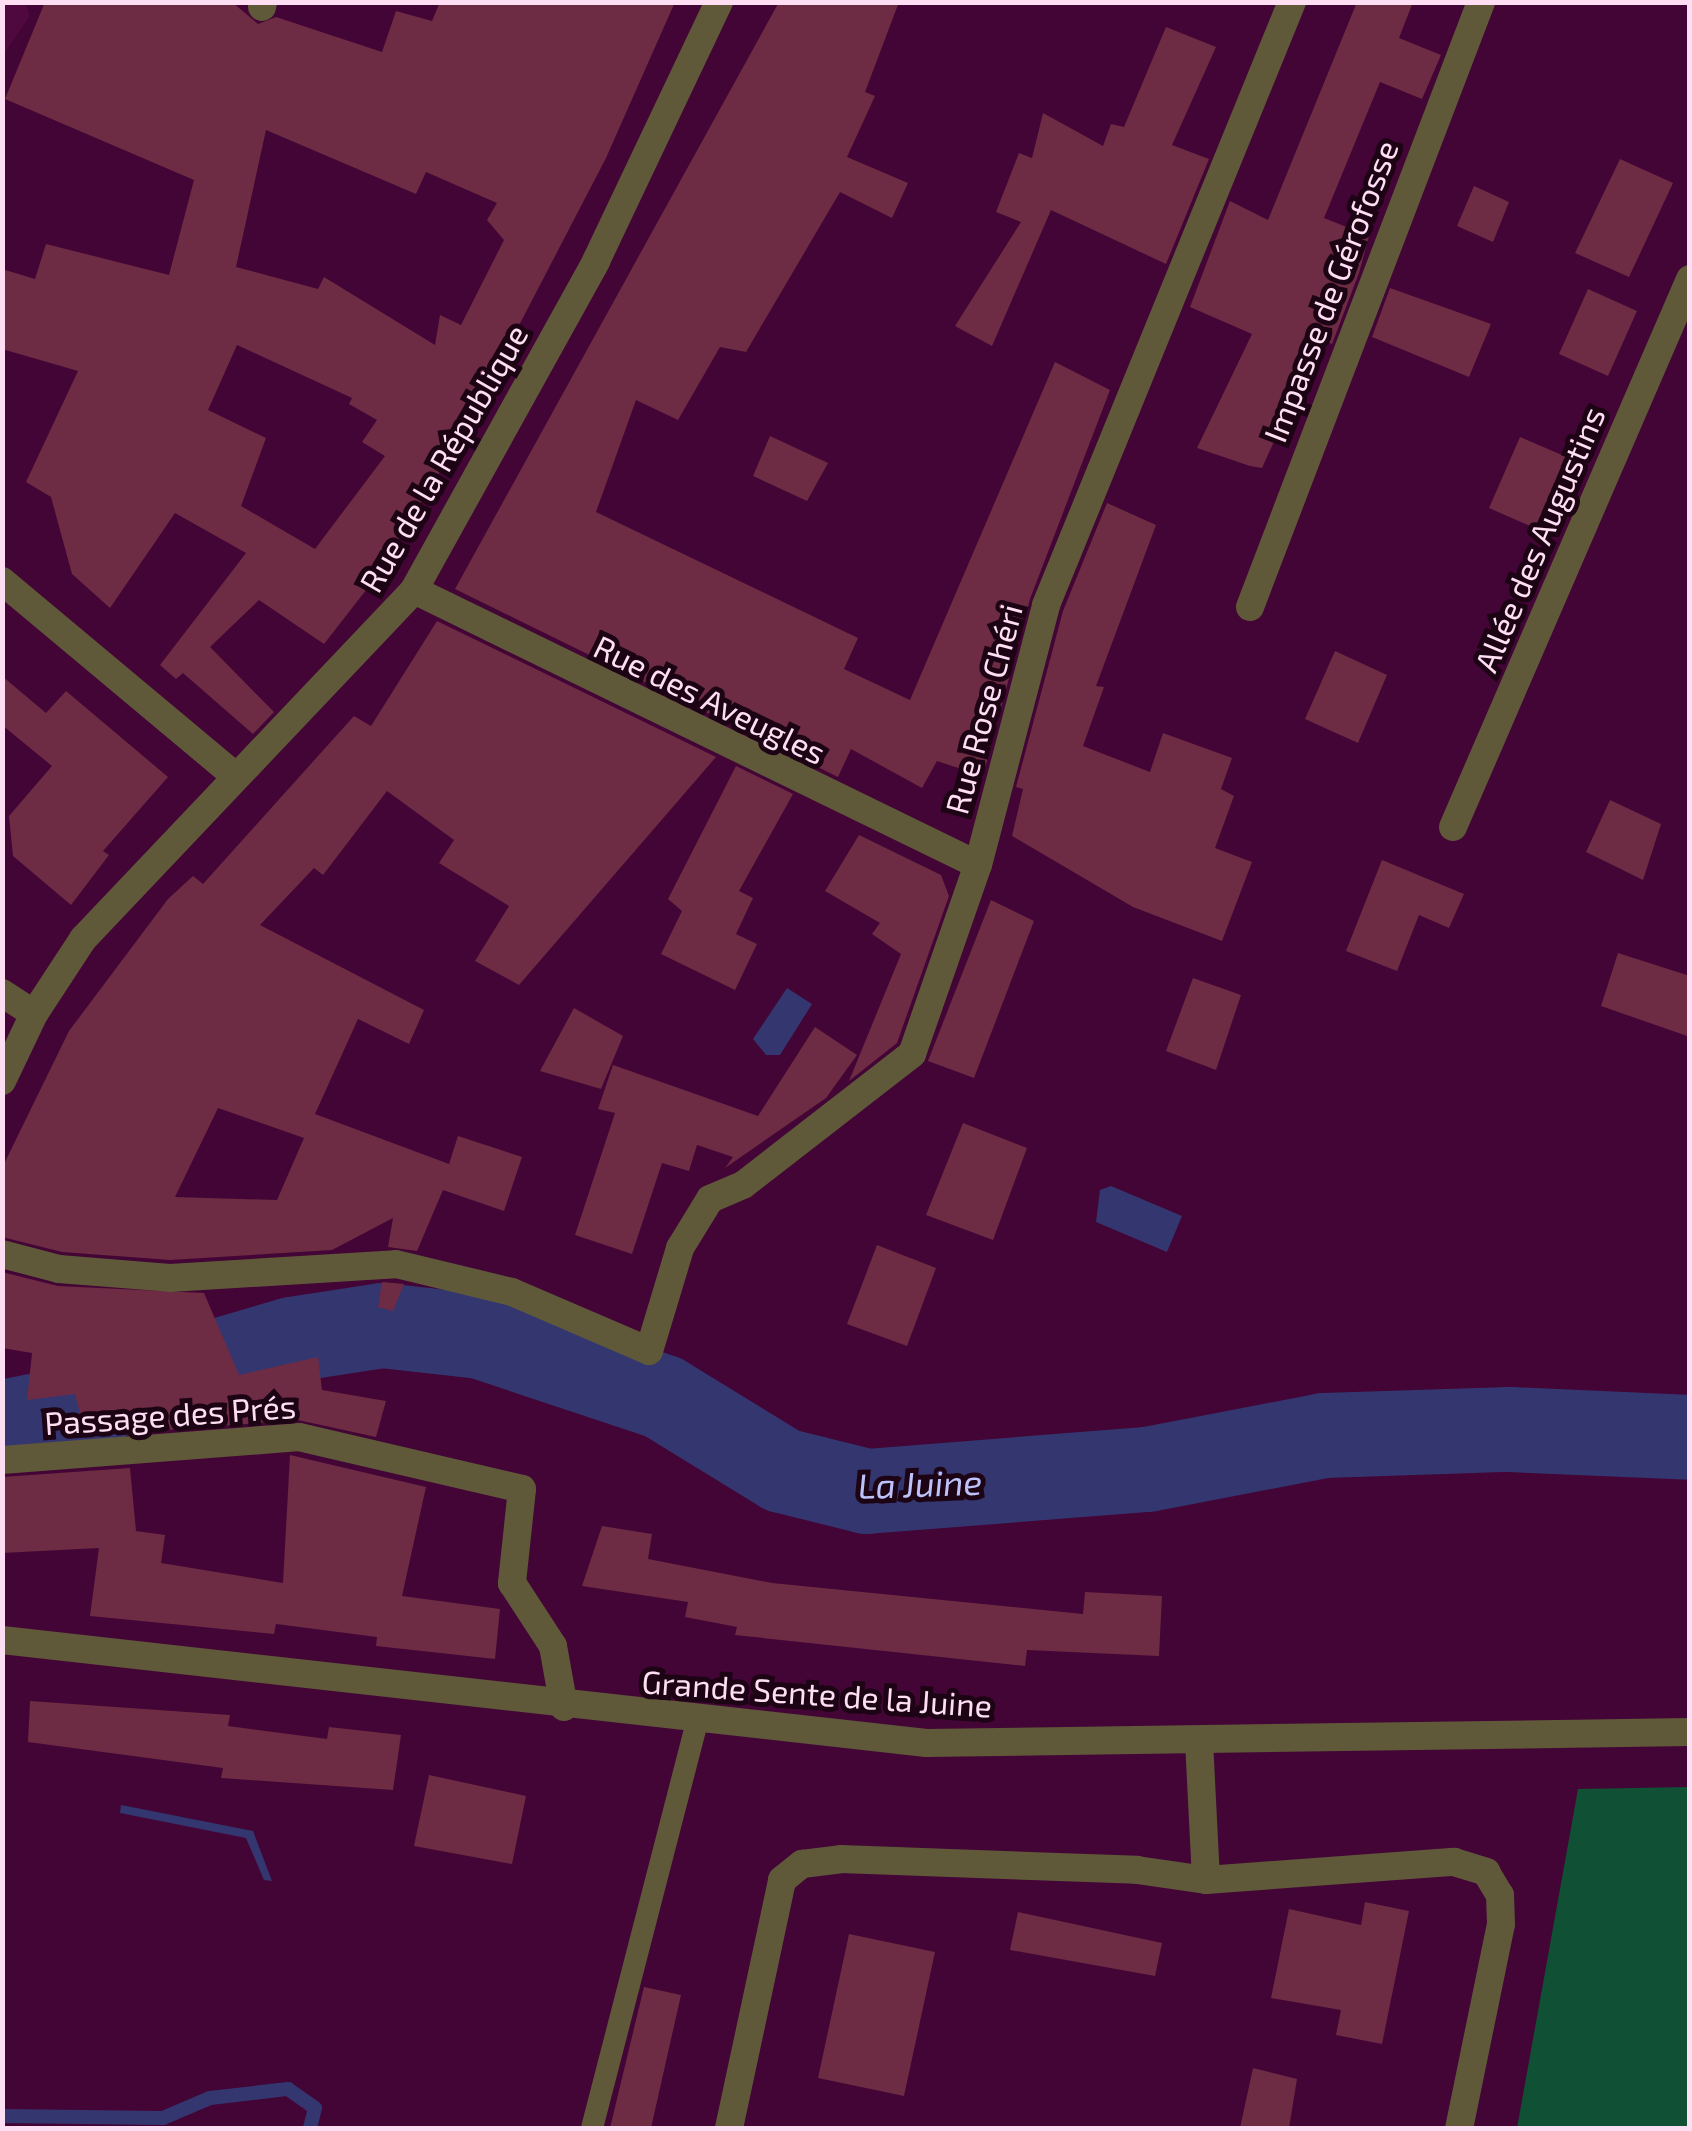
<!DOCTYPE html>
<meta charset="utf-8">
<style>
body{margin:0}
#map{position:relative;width:1692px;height:2131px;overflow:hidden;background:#430535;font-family:"Exo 2",sans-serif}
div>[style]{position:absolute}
.built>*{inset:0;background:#4f093f}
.green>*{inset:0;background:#105034}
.water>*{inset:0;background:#343670}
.stream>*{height:14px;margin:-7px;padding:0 7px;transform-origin:7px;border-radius:7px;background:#343670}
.river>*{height:85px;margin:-42.5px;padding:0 42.5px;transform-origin:42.5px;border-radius:42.5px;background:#343670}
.building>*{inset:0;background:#6d2b44}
.service>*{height:22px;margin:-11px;padding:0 11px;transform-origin:11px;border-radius:11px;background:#5f593a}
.minor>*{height:28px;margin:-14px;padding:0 14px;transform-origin:14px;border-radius:14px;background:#5f593a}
.tertiary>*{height:28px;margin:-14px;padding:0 14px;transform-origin:14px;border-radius:14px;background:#5f593a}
span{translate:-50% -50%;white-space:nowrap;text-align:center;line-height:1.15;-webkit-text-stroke:10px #1c0415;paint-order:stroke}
.street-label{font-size:32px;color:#fddef2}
.water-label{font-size:35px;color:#bdc3fa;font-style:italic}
.frame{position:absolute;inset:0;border:5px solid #fddef2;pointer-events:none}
</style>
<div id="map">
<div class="built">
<div style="clip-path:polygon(3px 2px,25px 3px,30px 16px,3px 55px)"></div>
</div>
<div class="green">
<div style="clip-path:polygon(1689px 1787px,1689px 2128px,1517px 2128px,1578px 1789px)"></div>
</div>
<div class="water">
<div style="clip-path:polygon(787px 988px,812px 1004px,780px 1055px,766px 1055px,753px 1039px)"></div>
<div style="clip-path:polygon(1111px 1186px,1182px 1216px,1167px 1252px,1096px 1222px,1100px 1190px)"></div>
<div style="clip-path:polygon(121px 1805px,253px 1831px,272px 1881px,264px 1880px,246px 1838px,120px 1813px)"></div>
</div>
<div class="stream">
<div style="left:2px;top:2116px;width:161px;rotate:0.7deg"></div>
<div style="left:163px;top:2118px;width:51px;rotate:-23.1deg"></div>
<div style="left:210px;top:2098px;width:79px;rotate:-6.6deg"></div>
<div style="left:288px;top:2089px;width:33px;rotate:35deg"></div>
<div style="left:315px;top:2108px;width:21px;rotate:104deg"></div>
</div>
<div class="river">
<div style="left:186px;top:1370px;width:109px;rotate:-16.4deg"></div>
<div style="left:291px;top:1339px;width:92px;rotate:-8.7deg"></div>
<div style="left:382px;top:1325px;width:99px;rotate:6.4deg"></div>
<div style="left:480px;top:1336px;width:193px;rotate:18.4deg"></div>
<div style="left:663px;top:1397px;width:140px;rotate:31.5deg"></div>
<div style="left:782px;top:1470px;width:87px;rotate:14deg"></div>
<div style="left:866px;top:1491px;width:282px;rotate:-4.5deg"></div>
<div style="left:1147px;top:1469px;width:180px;rotate:-10.9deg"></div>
<div style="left:1324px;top:1435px;width:185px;rotate:-1.9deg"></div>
<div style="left:1509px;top:1429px;width:181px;rotate:2.5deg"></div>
<div style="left:2px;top:1422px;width:100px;rotate:-11.5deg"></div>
</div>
<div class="building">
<div style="clip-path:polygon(evenodd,45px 2px,232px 2px,258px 24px,276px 17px,382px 52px,396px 11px,432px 21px,440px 2px,675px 2px,606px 158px,462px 435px,377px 576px,324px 644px,259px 600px,210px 647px,274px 712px,253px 734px,183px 673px,176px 679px,160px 665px,246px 553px,175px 513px,110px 608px,72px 574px,51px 497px,26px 482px,78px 371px,2px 349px,2px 269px,35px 279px,46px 244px,169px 275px,194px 180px,5px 99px,45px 2px,266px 130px,416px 194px,426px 172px,497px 203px,487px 220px,504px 240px,461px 325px,440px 315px,435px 345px,324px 277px,318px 289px,236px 267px,266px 130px,45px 2px,237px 345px,352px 398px,349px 404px,377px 420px,362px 442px,385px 456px,315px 549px,241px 506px,266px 438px,208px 410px,237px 345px)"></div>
<div style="clip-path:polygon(779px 2px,899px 2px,865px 92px,875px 96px,847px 157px,908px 183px,892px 218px,840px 192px,746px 352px,720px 347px,678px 420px,636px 400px,596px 512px,858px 638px,844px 669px,910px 700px,1055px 362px,1110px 390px,1030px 599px,983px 776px,937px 761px,922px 788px,851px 749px,838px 777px,455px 589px)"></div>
<div style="clip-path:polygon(1357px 2px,1413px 2px,1399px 38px,1441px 55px,1422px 99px,1380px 82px,1324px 218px,1369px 236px,1359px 273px,1332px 344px,1320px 339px,1262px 468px,1250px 466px,1197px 448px,1252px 334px,1190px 307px,1230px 201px,1268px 220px)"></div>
<div style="clip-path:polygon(1166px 27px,1216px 47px,1172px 145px,1209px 159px,1166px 264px,1051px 210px,992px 346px,955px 326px,1021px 222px,996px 212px,1019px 153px,1032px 158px,1043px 113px,1103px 146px,1111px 124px,1124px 127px)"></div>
<div style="clip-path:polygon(1620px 159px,1673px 183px,1629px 277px,1575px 253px)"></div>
<div style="clip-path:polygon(1474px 186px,1509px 202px,1493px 242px,1457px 226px)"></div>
<div style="clip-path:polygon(1390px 288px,1491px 324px,1469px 377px,1372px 337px)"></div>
<div style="clip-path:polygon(1588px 289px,1637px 311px,1608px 376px,1559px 354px)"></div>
<div style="clip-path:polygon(770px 436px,828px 463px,807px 501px,753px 476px)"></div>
<div style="clip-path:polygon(1520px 437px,1569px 458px,1537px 529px,1489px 508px)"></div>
<div style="clip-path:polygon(1107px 503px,1156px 525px,1096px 686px,1104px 687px,1083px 746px,1150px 772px,1163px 733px,1232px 758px,1221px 789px,1234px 796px,1215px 848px,1252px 862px,1222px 941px,1133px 907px,1012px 836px,1023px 789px,1016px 787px,1063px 611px)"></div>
<div style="clip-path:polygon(evenodd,437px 621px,716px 757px,519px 985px,475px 961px,509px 906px,439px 863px,454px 840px,387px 791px,323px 875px,314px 868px,260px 925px,424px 1010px,409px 1044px,358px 1019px,315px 1114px,449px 1164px,458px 1136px,522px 1157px,504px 1211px,443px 1190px,417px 1251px,388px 1247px,393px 1218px,332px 1250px,170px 1260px,62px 1252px,2px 1237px,2px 1168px,69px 1031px,168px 899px,193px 876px,203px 884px,354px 716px,371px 726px,437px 621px,218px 1108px,304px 1138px,277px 1200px,175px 1197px,218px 1108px)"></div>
<div style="clip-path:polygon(1335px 651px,1387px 675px,1358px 743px,1305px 719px)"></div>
<div style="clip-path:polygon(2px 676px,46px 713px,66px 691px,168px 777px,103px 851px,109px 855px,71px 905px,13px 856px,9px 816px,52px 766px,2px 725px)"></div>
<div style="clip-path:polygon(736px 766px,793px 794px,739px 891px,753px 898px,736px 934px,757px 944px,735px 990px,661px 954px,682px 911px,668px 899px)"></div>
<div style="clip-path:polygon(1610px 800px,1661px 824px,1643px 880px,1586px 852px)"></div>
<div style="clip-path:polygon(859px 835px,941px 875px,949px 896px,897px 1043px,849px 1081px,901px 954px,872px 934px,880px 923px,825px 891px)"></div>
<div style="clip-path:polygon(1382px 860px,1464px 894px,1449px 928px,1419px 915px,1397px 971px,1346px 951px)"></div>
<div style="clip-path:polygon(991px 900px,1034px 921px,974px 1078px,928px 1061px)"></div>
<div style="clip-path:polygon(1618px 953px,1690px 976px,1690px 1037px,1601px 1006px)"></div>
<div style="clip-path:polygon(1193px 978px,1241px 995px,1216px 1070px,1166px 1051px)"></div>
<div style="clip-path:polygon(574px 1008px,623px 1036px,601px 1089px,540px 1071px)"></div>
<div style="clip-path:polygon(815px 1027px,857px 1055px,826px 1098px,725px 1168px,733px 1157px,697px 1145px,689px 1171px,662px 1163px,632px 1254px,575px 1235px,615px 1113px,598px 1109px,613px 1065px,758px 1116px)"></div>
<div style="clip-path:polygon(963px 1123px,1027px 1148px,993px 1240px,926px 1215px)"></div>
<div style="clip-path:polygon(877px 1245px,936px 1268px,907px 1346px,847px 1324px)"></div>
<div style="clip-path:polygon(2px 1272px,58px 1286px,204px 1293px,239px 1375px,318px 1357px,322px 1390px,386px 1401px,376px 1437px,298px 1420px,86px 1436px,75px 1394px,27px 1400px,32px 1353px,2px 1348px)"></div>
<div style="clip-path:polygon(382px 1282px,404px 1284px,393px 1311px,378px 1307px)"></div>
<div style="clip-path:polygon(290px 1455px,426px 1487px,402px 1596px,500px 1609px,495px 1659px,376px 1646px,377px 1637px,276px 1624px,274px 1634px,90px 1616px,99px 1548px,2px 1553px,2px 1477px,130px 1468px,136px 1531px,165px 1535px,161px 1563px,283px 1583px)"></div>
<div style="clip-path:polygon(602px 1526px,652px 1534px,648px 1559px,772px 1583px,1083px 1614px,1085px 1592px,1162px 1596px,1159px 1656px,1027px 1650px,1025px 1666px,735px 1635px,737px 1627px,685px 1617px,688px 1602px,582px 1586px)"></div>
<div style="clip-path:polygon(30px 1701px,230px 1715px,228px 1726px,327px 1739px,329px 1727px,401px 1735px,393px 1790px,221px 1778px,223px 1768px,28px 1742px)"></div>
<div style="clip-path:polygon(429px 1775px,526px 1796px,512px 1864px,414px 1846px)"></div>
<div style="clip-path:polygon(1365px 1902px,1409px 1911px,1382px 2044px,1336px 2035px,1341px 2010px,1271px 1998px,1289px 1909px,1361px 1925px)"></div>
<div style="clip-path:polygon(1018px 1912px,1162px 1943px,1155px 1976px,1010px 1950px)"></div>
<div style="clip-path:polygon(849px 1934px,935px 1952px,904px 2096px,818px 2078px)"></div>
<div style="clip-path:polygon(644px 1987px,681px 1995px,651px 2128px,610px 2128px)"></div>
<div style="clip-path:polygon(1253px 2068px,1297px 2079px,1289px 2128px,1240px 2128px)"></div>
</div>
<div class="service">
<div style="left:592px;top:2128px;width:420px;rotate:-75.5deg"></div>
</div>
<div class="minor">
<div style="left:262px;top:7px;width:5px;rotate:-79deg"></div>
<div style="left:2px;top:581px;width:304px;rotate:39.9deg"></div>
<div style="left:414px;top:590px;width:627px;rotate:25.99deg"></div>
<div style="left:1250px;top:607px;width:648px;rotate:-69.1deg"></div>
<div style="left:1453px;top:827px;width:597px;rotate:-66.61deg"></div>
<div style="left:2px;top:993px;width:38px;rotate:33deg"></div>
<div style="left:2px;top:1254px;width:59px;rotate:14.7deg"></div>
<div style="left:59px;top:1269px;width:111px;rotate:4.6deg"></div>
<div style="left:170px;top:1278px;width:226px;rotate:-3.5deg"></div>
<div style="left:396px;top:1264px;width:119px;rotate:13.6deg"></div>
<div style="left:512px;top:1292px;width:149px;rotate:23.3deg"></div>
<div style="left:649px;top:1351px;width:108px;rotate:-73.2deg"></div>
<div style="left:680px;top:1248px;width:57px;rotate:-58.5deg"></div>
<div style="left:710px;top:1199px;width:36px;rotate:-23deg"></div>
<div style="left:743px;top:1185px;width:214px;rotate:-37.8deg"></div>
<div style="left:912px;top:1054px;width:200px;rotate:-70.8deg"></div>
<div style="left:978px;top:865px;width:269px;rotate:-75.3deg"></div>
<div style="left:1046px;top:605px;width:651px;rotate:-67.81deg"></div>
<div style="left:2px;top:1460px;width:298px;rotate:-4.4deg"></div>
<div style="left:299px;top:1437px;width:229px;rotate:13.1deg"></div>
<div style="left:522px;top:1489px;width:95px;rotate:96.1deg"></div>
<div style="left:512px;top:1583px;width:75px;rotate:56.9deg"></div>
<div style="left:553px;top:1646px;width:62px;rotate:79.8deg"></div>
<div style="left:2px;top:1640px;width:930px;rotate:6.36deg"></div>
<div style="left:926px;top:1743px;width:764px;rotate:-0.82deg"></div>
<div style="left:1199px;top:1741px;width:139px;rotate:87.1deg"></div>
<div style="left:729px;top:2128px;width:254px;rotate:-77.9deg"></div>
<div style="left:782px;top:1880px;width:26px;rotate:-39deg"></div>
<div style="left:802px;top:1864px;width:39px;rotate:-7deg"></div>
<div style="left:841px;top:1859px;width:296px;rotate:2.1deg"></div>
<div style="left:1137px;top:1870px;width:70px;rotate:8.2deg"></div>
<div style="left:1206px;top:1880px;width:249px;rotate:-4.2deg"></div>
<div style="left:1454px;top:1862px;width:34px;rotate:17deg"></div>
<div style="left:1486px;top:1872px;width:27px;rotate:59deg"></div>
<div style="left:1500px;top:1895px;width:29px;rotate:88deg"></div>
<div style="left:1501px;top:1924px;width:208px;rotate:101.6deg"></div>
</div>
<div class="tertiary">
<div style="left:2px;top:1081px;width:74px;rotate:-64.5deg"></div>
<div style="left:34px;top:1014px;width:90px;rotate:-56.8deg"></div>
<div style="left:83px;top:939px;width:481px;rotate:-46.5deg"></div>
<div style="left:414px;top:590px;width:376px;rotate:-61deg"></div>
<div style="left:596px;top:261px;width:287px;rotate:-64.6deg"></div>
</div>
<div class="street-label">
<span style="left:1330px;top:291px;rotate:-69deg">Impasse de Gérofosse</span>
<span style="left:443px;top:458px;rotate:-60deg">Rue de la République</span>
<span style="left:1539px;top:539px;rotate:-67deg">Allée des Augustins</span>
<span style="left:710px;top:699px;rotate:26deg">Rue des Aveugles</span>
<span style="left:983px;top:709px;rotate:-75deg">Rue Rose Chéri</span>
<span style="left:170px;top:1414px;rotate:-4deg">Passage des Prés</span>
<span style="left:817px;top:1693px;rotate:4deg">Grande Sente de la Juine</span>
</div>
<div class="water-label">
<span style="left:920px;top:1483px;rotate:-2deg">La Juine</span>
</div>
<div class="frame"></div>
</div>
